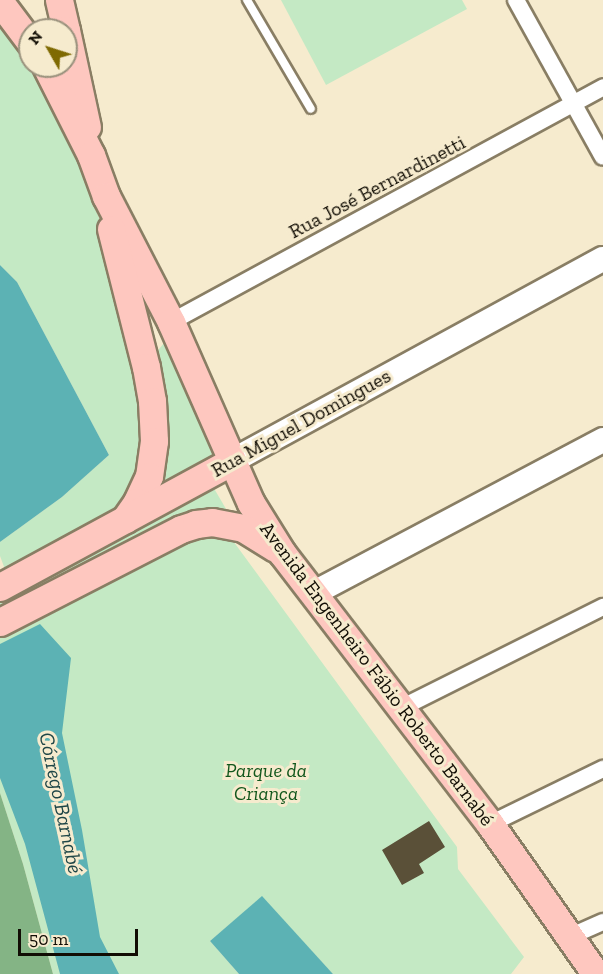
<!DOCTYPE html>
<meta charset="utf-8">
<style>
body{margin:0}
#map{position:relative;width:603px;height:974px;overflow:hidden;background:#f6ebce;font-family:"Zilla Slab",serif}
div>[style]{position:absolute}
.green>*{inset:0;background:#c4e9c4}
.forest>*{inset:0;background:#84b485}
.water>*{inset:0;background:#5cb2b4}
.building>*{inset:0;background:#5a5038}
.roads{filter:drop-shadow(2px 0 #897e64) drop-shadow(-2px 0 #897e64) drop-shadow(0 2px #897e64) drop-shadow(0 -2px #897e64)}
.lane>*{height:8px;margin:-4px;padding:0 4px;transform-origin:4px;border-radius:4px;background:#fff}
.street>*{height:16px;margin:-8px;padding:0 8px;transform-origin:8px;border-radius:8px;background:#fff}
.secondary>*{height:24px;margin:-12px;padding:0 12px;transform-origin:12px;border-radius:12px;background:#fff}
.primary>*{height:27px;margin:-13.5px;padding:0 13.5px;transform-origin:13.5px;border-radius:13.5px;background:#fec7bf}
span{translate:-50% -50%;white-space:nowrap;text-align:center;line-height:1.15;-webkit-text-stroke:6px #f6ebce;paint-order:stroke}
.street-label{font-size:20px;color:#110d04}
.park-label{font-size:20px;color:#12571c;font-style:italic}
.water-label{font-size:21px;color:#1e4647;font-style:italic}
.north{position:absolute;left:18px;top:18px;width:60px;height:60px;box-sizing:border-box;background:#f6ebce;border:2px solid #9a927d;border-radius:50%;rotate:309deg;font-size:16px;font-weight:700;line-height:24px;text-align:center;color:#110d04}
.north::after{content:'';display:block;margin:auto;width:21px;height:27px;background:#7f6a02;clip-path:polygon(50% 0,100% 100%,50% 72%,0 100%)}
.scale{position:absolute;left:18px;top:929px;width:120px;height:27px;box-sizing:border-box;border:3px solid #110d04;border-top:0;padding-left:8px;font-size:18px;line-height:21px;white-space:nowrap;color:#110d04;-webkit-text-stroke:4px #f6ebce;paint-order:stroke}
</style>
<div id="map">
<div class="green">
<div style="clip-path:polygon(281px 0,462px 0,467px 9px,326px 85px)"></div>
<div style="clip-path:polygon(0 24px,21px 49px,54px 101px,101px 223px,120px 301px,141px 410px,141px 451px,134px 487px,124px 506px,6px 572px,0 556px,0 542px,62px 497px,109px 455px,17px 282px,0 265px)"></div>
<div style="clip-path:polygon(165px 342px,213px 456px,159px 487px,153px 356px)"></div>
<div style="clip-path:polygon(212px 485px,229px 514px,0 610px,0 597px)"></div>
<div style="clip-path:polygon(191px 534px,228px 534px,457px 847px,458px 869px,524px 957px,511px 974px,333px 974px,262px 897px,210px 941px,239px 974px,53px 974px,23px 864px,0 793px,0 635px)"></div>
</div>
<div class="forest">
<div style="clip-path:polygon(0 793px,23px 864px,53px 974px,0 974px)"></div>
</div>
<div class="water">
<div style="clip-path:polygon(0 265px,17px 282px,109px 455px,62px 497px,0 542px)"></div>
<div style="clip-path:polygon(40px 624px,71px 658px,62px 733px,82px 830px,100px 937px,119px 974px,60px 974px,25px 844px,0 778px,0 644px)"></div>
<div style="clip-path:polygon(262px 896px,333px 974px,239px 974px,210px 941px)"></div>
</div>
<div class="building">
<div style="clip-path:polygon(429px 821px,445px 847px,419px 864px,424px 873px,402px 885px,382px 850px)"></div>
</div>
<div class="roads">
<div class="lane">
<div style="left:247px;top:0;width:126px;rotate:59.6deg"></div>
</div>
<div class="street">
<div style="left:516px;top:0;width:179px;rotate:61deg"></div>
<div style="left:171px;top:322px;width:492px;rotate:-28.5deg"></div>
<div style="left:401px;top:708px;width:226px;rotate:-26.6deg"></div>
<div style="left:490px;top:824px;width:126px;rotate:-26deg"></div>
<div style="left:569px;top:937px;width:37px;rotate:-24deg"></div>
</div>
<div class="secondary">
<div style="left:232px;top:461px;width:422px;rotate:-28.6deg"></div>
<div style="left:314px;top:593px;width:327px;rotate:-27.9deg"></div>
</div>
<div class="primary">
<div style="left:59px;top:0;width:31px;rotate:77deg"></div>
<div style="left:0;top:2px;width:50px;rotate:53.1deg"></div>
<div style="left:66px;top:30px;width:99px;rotate:77.8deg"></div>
<div style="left:46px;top:66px;width:100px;rotate:63.2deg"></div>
<div style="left:91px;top:155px;width:44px;rotate:69.9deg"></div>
<div style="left:106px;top:196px;width:142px;rotate:62.7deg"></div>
<div style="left:171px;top:322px;width:198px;rotate:66.2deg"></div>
<div style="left:251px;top:503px;width:59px;rotate:58.2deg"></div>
<div style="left:282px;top:553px;width:342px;rotate:52.5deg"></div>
<div style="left:490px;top:824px;width:184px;rotate:54.8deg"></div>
<div style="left:111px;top:229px;width:142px;rotate:75.8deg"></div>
<div style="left:146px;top:367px;width:35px;rotate:80deg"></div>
<div style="left:152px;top:401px;width:40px;rotate:87.1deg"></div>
<div style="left:154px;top:441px;width:35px;rotate:98deg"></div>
<div style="left:149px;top:476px;width:29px;rotate:115deg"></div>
<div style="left:137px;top:502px;width:21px;rotate:125deg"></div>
<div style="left:0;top:587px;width:264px;rotate:-28.5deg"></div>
<div style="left:0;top:622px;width:203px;rotate:-27.2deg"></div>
<div style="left:181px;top:529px;width:16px;rotate:-18deg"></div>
<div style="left:196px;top:524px;width:16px;rotate:-7deg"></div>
<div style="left:212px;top:522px;width:32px;rotate:11deg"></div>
<div style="left:243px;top:528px;width:38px;rotate:32deg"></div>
</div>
</div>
<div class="street-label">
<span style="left:377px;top:187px;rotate:-28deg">Rua José Bernardinetti</span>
<span style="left:301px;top:423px;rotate:-29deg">Rua Miguel Domingues</span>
<span style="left:377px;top:674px;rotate:53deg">Avenida Engenheiro Fábio Roberto Barnabé</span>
</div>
<div class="park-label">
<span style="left:266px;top:782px">Parque da<br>Criança</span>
</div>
<div class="water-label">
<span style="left:61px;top:803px;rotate:78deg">Córrego Barnabé</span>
</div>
<div class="north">N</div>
<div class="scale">50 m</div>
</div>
